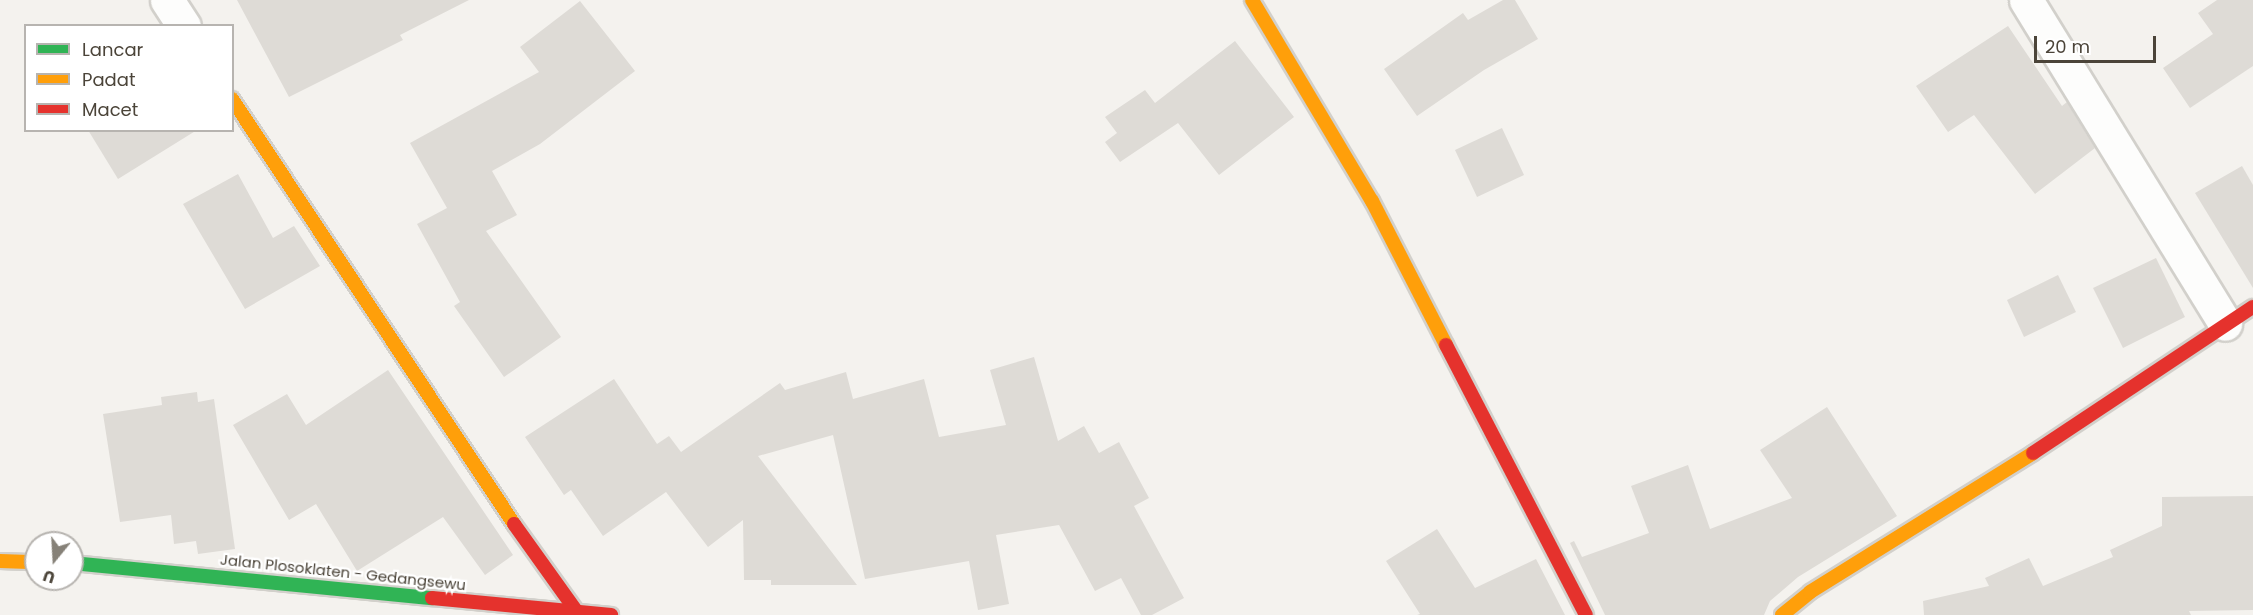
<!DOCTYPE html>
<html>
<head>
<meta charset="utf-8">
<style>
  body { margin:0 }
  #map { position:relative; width:2253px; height:615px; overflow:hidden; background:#f4f2ee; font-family:Poppins,sans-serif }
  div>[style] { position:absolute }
  .building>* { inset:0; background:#dedbd6 }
  .roads { filter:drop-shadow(2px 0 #d2d0cb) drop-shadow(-2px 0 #d2d0cb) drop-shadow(0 2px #d2d0cb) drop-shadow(0 -2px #d2d0cb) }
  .street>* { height:33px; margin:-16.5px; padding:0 16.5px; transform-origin:16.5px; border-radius:16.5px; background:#fdfdfc }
  .fast>* { height:14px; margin:-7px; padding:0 7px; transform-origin:7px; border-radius:7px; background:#30b455 }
  .slow>* { height:14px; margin:-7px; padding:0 7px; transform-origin:7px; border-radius:7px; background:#ff9f0a }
  .jam>* { height:14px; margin:-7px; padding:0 7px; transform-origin:7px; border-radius:7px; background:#e5322d }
  span { translate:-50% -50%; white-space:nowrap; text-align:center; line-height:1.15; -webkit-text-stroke:4.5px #fff; paint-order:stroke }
  .street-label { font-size:15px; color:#4b4439 }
  .legend { position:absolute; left:24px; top:24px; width:210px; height:108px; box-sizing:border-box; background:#fff; border:2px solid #b7b4b0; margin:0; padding:8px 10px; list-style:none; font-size:18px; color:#4b4439 }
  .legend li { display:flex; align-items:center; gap:12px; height:30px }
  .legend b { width:30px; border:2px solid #b7b4b0 }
  .north { position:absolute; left:24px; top:531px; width:60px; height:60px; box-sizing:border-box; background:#fff; border:2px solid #b7b4b0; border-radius:50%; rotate:198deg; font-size:16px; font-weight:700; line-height:24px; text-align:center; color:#4b4439 }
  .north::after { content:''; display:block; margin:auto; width:21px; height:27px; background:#868178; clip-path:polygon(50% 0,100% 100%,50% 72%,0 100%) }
  .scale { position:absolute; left:2034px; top:36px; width:122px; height:27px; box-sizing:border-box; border:3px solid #4b4439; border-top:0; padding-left:8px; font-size:18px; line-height:21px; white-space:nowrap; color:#4b4439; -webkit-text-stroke:4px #fff; paint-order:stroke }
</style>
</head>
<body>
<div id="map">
  <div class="building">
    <i style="clip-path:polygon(237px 0,469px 0,400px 35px,403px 40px,289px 97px)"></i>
    <i style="clip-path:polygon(1503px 0,1515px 0,1538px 39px,1484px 70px,1417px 116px,1384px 69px,1463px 13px,1468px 20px)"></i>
    <i style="clip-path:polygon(2217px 0,2253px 0,2253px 66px,2190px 108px,2163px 68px,2213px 34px,2198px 13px)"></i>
    <i style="clip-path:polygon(580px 1px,635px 71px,540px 144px,492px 171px,517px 215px,486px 231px,561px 337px,504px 377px,454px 306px,460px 302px,417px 224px,447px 208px,410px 143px,539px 72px,520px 47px)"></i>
    <i style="clip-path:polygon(2008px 26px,2062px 106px,2067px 102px,2095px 148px,2035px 194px,1974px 115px,1948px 132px,1916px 86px)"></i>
    <i style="clip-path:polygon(1235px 41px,1294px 117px,1219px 175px,1178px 123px,1120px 162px,1105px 142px,1117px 133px,1105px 117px,1145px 90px,1155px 103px)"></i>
    <i style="clip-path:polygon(1502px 128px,1524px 175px,1477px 197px,1455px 150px)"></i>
    <i style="clip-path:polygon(88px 130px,197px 130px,118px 179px)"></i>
    <i style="clip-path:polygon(2242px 166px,2253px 185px,2253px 288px,2195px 193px)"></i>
    <i style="clip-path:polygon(238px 174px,273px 238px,294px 226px,320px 266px,245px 309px,183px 204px)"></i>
    <i style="clip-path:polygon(2156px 258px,2185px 317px,2123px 348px,2093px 288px)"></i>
    <i style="clip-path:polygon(2058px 275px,2076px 312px,2024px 337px,2007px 300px)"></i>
    <i style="clip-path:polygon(1034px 357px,1058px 441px,1084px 426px,1099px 453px,1119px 442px,1149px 498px,1134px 506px,1184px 598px,1152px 615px,1141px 615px,1121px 578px,1095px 591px,1059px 525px,996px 535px,1009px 604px,978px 610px,969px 561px,865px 579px,833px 435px,758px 456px,857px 585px,771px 585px,771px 580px,744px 580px,743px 520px,708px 547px,666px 492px,603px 536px,571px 490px,564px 495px,525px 437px,614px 379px,657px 444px,669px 436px,681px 452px,780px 383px,785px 390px,846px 372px,853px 399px,924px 379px,939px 437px,1006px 425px,990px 370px)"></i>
    <i style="clip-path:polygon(388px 370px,513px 555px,485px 575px,443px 517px,357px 571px,316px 504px,289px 520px,233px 425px,287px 394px,306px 425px)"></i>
    <i style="clip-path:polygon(197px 392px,198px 402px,214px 399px,235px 549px,198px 554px,196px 541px,174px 544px,171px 515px,120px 522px,103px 414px,162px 405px,161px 397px)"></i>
    <i style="clip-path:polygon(1827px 407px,1897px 516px,1798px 577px,1770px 601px,1764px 615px,1605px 615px,1570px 543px,1574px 541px,1582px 557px,1649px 533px,1631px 486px,1688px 465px,1710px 529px,1792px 498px,1760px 450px)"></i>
    <i style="clip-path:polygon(2253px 496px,2253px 610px,2189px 611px,2191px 615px,1924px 615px,1923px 601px,1989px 586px,1985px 578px,2029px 558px,2043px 586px,2113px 557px,2110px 550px,2162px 526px,2162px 497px)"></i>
    <i style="clip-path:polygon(1437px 529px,1475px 588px,1536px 559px,1565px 615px,1417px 615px,1420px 614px,1386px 561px)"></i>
  </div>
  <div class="roads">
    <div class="street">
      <i style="left:167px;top:0;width:31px;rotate:57deg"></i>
      <i style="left:2026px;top:0;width:380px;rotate:58.4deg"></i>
    </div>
    <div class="fast">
      <i style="left:72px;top:563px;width:362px;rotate:5.6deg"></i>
    </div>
    <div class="slow">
      <i style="left:1252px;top:0;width:234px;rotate:59.2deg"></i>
      <i style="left:1372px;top:201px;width:162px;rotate:62.8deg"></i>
      <i style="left:232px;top:99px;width:510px;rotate:56.43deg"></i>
      <i style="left:0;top:561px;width:36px;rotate:2deg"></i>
      <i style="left:1782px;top:615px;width:36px;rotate:-39deg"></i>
      <i style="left:1810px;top:592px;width:263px;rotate:-31.9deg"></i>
    </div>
    <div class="jam">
      <i style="left:1446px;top:345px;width:304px;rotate:62.6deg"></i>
      <i style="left:2033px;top:453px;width:264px;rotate:-33.6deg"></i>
      <i style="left:514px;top:524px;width:108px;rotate:54.4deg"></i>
      <i style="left:432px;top:598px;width:180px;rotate:5.4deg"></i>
    </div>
  </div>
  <div class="street-label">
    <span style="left:343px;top:572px;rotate:6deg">Jalan Plosoklaten - Gedangsewu</span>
  </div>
  <ul class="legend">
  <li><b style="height:8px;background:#30b455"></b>Lancar</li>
  <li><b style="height:8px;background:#ff9f0a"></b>Padat</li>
  <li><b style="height:8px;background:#e5322d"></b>Macet</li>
  </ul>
  <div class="north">U</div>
  <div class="scale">20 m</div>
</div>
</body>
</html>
